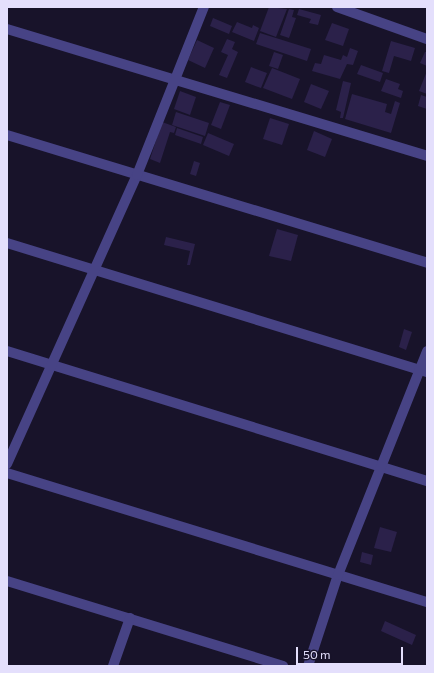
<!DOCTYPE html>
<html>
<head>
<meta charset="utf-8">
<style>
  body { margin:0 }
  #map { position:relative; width:434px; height:673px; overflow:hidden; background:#18132a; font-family:Commissioner,sans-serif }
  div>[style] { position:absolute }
  .building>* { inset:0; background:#2b214a }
  .street>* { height:10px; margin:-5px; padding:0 5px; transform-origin:5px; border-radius:5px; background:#474385 }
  span { translate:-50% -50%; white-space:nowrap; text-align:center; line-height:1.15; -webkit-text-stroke:3px #18132a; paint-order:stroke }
  .frame { position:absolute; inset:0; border:8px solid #e4dffc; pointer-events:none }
  .scale { position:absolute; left:296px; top:647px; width:107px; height:18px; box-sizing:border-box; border:2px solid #e4dffc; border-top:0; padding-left:5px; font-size:12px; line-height:14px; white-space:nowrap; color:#e4dffc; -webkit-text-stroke:3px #18132a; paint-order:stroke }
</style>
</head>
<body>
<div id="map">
  <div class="building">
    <i style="clip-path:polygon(269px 7px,287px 9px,276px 37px,260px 31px)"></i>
    <i style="clip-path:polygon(289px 9px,294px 10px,292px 17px,296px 18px,289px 38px,280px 35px)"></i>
    <i style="clip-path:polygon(299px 9px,321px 15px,318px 25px,309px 23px,311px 19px,297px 15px)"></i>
    <i style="clip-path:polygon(213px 18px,232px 26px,229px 34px,210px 26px)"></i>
    <i style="clip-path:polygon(237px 22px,252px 28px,253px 25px,259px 28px,254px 41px,232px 32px)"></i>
    <i style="clip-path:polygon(332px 23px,349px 29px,343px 46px,325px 40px)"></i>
    <i style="clip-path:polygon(260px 33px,311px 49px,307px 61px,256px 44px)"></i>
    <i style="clip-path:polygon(227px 39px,235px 42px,232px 49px,238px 52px,227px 78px,219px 75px,228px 55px,221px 52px)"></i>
    <i style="clip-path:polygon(197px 40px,214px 48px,205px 68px,188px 60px)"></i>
    <i style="clip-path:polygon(391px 41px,415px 48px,411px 61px,394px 56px,389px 73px,382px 71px)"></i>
    <i style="clip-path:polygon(350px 48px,358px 51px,353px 65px,347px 64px,340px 79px,312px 71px,315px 63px,321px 64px,324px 55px,341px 60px,343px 55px,347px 57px)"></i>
    <i style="clip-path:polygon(274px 52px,283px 55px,278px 69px,269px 66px)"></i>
    <i style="clip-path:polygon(425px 52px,427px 52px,427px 66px,420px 63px)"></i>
    <i style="clip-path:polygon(361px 65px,383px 73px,380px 82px,357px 74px)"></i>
    <i style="clip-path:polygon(251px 67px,267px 73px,261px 88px,245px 82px)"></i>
    <i style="clip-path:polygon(272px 68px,300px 79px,292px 99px,263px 88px)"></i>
    <i style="clip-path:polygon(427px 71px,427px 94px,419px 91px)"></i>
    <i style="clip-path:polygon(386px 79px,400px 84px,398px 89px,403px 91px,401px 98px,381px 91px)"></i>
    <i style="clip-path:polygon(343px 81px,351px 83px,343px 118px,340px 118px,341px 112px,336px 110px)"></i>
    <i style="clip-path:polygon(311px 84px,329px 91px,321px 109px,304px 102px)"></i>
    <i style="clip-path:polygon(180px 91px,196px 97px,190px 115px,174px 109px)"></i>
    <i style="clip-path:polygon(352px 94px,387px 104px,385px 112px,391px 114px,395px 101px,400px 103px,391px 133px,345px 119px)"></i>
    <i style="clip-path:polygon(421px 95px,427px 97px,427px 109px,418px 106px)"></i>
    <i style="clip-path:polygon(220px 102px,230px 105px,221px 129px,211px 125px)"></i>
    <i style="clip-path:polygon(176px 112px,209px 123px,205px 136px,172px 125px)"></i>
    <i style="clip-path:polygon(270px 118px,289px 124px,282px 145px,263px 139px)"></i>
    <i style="clip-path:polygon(162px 122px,176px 127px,174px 133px,170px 132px,160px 163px,150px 159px)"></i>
    <i style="clip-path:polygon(177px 128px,203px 137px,201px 144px,175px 135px)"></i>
    <i style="clip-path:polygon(314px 131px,332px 139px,325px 157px,307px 150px)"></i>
    <i style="clip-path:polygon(208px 133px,234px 144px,229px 156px,203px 145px)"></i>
    <i style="clip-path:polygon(194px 161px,200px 163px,196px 176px,190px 174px)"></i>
    <i style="clip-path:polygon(277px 229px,298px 235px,291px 261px,269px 256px)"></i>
    <i style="clip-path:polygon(166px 237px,195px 244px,190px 265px,187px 265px,190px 251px,164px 245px)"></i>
    <i style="clip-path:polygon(404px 329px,412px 332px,406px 350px,399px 347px)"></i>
    <i style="clip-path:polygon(380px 527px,397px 532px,391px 552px,374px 548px)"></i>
    <i style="clip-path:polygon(362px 552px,373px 555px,371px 565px,360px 562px)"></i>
    <i style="clip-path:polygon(385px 621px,416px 635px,412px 645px,381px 631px)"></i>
  </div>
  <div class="street">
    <i style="left:337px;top:7px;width:96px;rotate:19.6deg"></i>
    <i style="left:7px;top:29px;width:439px;rotate:16.8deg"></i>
    <i style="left:7px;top:135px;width:439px;rotate:16.9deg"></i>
    <i style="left:7px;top:243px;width:439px;rotate:17.1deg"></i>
    <i style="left:7px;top:351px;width:440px;rotate:17.2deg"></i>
    <i style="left:7px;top:464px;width:317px;rotate:-65.8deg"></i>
    <i style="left:137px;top:175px;width:181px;rotate:-68.3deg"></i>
    <i style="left:7px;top:473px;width:439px;rotate:17.1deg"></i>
    <i style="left:7px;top:581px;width:289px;rotate:17.1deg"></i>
    <i style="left:113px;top:666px;width:51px;rotate:-70.5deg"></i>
    <i style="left:308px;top:666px;width:96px;rotate:-71.8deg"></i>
    <i style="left:338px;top:575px;width:241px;rotate:-68.3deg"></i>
  </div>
  <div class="frame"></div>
  <div class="scale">50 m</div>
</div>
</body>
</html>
